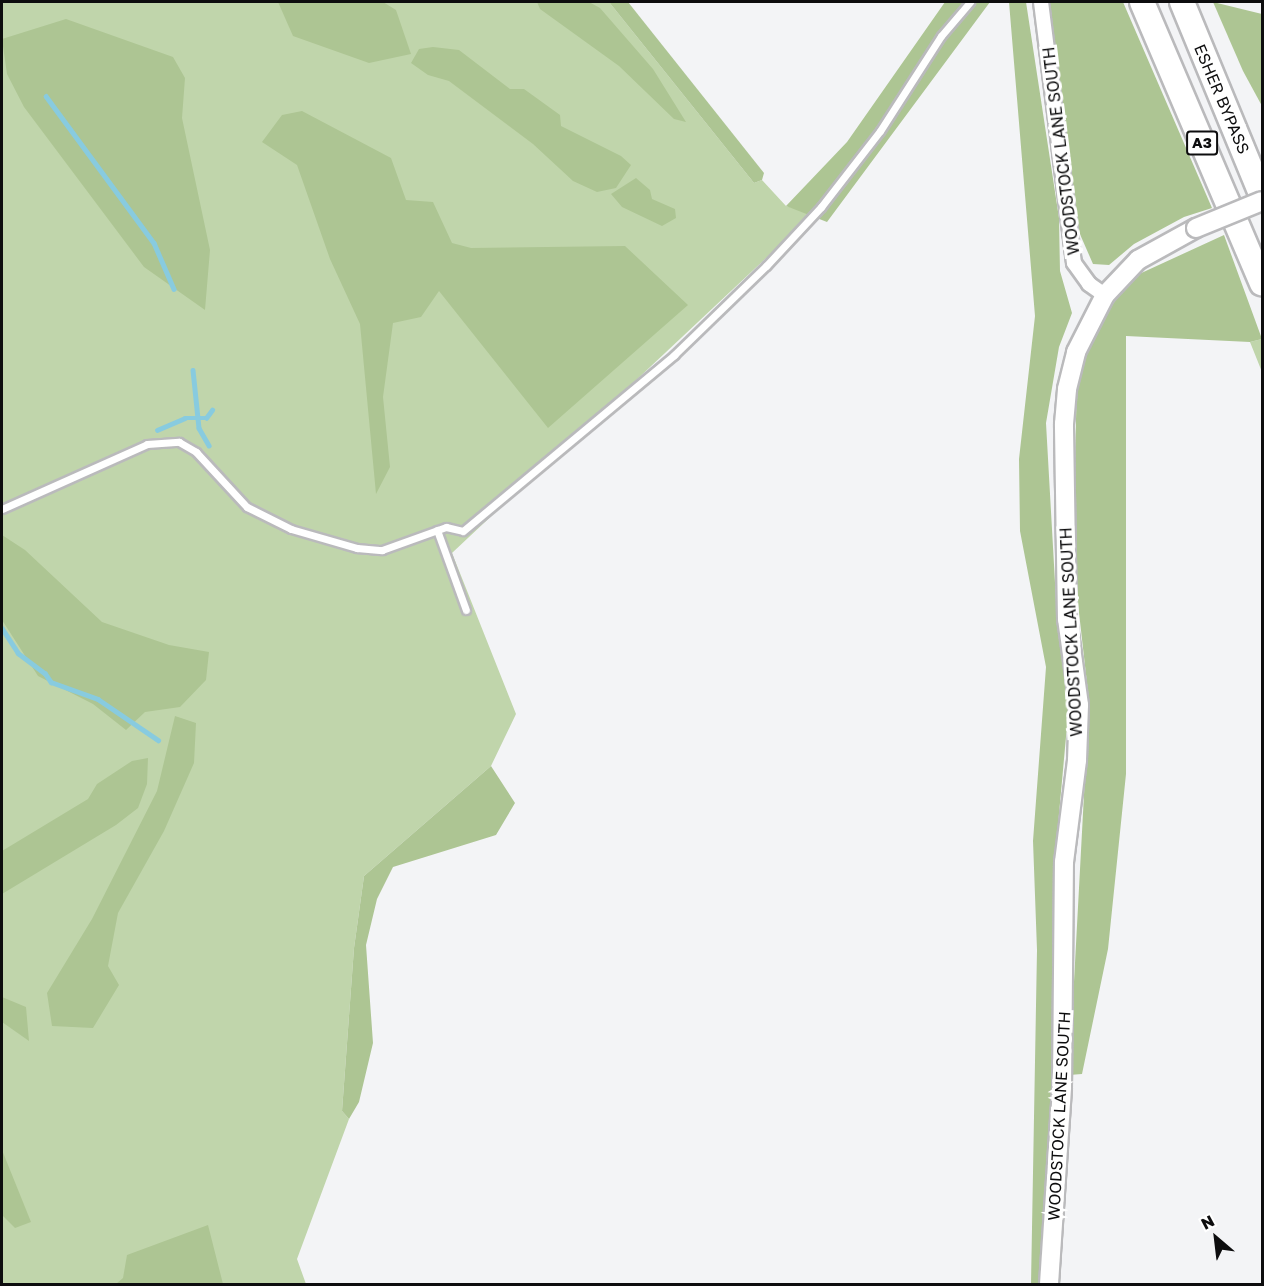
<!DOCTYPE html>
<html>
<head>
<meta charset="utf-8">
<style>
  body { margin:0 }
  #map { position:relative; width:1264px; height:1286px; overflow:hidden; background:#f3f4f6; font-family:"Golos Text",sans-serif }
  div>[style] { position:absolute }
  .green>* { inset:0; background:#c0d5ab }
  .forest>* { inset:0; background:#adc593 }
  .stream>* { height:4.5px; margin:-2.25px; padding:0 2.25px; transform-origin:2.25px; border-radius:2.25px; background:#88cbdf }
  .roads { filter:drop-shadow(2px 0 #bababc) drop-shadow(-2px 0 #bababc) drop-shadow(0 2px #bababc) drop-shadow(0 -2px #bababc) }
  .lane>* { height:7px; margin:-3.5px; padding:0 3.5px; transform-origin:3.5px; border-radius:3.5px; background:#fff }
  .street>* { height:14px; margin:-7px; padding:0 7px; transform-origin:7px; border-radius:7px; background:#fff }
  .secondary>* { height:18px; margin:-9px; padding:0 9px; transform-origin:9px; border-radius:9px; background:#fff }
  .highway>* { height:24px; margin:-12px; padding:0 12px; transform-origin:12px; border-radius:12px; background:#fff }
  .bridges { filter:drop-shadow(2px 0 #bababc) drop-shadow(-2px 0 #bababc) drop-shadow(0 2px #bababc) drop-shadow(0 -2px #bababc) }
  .secondary-bridge>* { height:18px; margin:-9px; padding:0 9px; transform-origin:9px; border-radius:9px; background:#fff }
  span { translate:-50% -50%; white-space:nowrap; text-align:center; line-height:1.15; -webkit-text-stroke:6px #fff; paint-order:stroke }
  .shield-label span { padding:2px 4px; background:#fff; border:2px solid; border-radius:4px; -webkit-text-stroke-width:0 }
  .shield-label { font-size:15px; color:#0d0d0e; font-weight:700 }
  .street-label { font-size:16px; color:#0d0d0e }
  .frame { position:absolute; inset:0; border:3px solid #0d0d0e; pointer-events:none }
  .north { position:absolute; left:1186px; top:1208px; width:60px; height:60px; -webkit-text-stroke:4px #fff; paint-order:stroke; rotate:332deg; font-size:16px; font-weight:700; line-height:24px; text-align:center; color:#0d0d0e }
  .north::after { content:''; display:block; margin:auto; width:21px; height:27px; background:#0d0d0e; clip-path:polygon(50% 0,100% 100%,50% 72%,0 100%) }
</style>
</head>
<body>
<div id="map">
  <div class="green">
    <i style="clip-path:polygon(2px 2px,609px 2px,754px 183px,762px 180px,786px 206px,814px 213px,452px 553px,516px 714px,491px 766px,364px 876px,354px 948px,342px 1111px,349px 1119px,297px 1259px,306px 1284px,2px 1284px)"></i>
    <i style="clip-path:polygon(1262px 339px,1262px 372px,1250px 342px)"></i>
  </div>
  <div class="forest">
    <i style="clip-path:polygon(278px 2px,383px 2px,396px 10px,411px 54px,369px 63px,293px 36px)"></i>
    <i style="clip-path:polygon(537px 2px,589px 2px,600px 8px,653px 69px,686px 122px,674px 119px,619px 66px,540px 9px)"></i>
    <i style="clip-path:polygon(609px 2px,628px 2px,764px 173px,762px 180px,754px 183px)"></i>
    <i style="clip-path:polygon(945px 2px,990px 2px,827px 222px,786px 206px,847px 142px)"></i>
    <i style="clip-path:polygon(1009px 2px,1026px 2px,1059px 218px,1060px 271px,1072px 313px,1059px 347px,1046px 423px,1056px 600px,1069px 704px,1055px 858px,1052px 1079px,1040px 1284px,1031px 1284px,1037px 950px,1033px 841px,1046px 667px,1020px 531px,1019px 459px,1035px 316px)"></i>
    <i style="clip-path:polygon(1048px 2px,1123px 2px,1212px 208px,1184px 217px,1134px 244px,1109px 265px,1093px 264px,1079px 232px)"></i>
    <i style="clip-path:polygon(1213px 2px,1262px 14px,1262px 106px,1243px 71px)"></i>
    <i style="clip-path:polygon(66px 19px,173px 57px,185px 78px,182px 118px,210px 250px,205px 310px,144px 267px,24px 107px,7px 74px,2px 39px)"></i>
    <i style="clip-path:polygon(433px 47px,459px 50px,510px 89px,524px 89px,560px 115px,561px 126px,621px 156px,631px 165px,616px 188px,597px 192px,573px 181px,533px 144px,449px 81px,428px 75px,411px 63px,419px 49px)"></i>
    <i style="clip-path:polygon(302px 111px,391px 158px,406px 200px,433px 202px,452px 243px,471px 248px,625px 246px,688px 305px,548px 428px,439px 291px,421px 317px,393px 323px,383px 397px,390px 467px,376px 494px,360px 324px,330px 259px,297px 165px,262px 142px,282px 115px)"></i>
    <i style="clip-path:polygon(636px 178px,650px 190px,652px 199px,675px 209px,676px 218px,662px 226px,622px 207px,611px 194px)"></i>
    <i style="clip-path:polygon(1224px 235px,1262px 339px,1250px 342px,1126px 336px,1126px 774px,1108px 949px,1082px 1074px,1069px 1075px,1089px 701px,1077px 595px,1074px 505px,1077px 377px,1088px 340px,1123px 289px,1137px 275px)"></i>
    <i style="clip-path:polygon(2px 535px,25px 550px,102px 622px,169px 645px,209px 652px,206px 680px,180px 707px,145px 712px,126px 730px,93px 704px,38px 676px,2px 620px)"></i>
    <i style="clip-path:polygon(175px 716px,196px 723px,194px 763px,164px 831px,118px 913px,108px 966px,119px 985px,93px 1028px,52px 1026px,47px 993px,92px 919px,157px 791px)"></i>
    <i style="clip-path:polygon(148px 758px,147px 784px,138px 808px,116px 825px,2px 894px,2px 851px,88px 799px,97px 784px,132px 761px)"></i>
    <i style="clip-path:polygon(491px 766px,515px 803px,496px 835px,393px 867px,377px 899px,366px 945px,373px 1043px,359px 1102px,349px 1119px,342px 1111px,354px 948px,364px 876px)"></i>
    <i style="clip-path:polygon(2px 997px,26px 1007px,29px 1041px,2px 1022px)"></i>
    <i style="clip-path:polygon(2px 1150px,31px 1222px,15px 1228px,2px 1215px)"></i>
    <i style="clip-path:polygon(208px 1225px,223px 1284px,116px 1284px,123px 1278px,127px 1255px)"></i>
  </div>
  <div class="stream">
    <i style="left:46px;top:96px;width:182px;rotate:53.7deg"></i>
    <i style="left:154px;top:243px;width:50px;rotate:66.5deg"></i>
    <i style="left:193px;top:370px;width:58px;rotate:84.1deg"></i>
    <i style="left:199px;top:428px;width:20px;rotate:60deg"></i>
    <i style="left:157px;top:430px;width:30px;rotate:-23deg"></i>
    <i style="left:185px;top:418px;width:21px"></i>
    <i style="left:206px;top:418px;width:10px;rotate:-53deg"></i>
    <i style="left:2px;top:628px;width:30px;rotate:57deg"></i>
    <i style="left:18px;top:653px;width:34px;rotate:37deg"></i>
    <i style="left:45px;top:673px;width:11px;rotate:56deg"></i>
    <i style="left:51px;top:682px;width:50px;rotate:19.9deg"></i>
    <i style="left:98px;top:699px;width:73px;rotate:34.3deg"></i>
  </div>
  <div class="roads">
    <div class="lane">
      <i style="left:2px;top:509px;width:159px;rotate:-24.1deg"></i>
      <i style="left:147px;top:444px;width:32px;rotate:-4deg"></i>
      <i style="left:179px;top:442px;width:20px;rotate:30deg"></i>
      <i style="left:196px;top:452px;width:75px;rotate:47.2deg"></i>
      <i style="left:247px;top:507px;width:49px;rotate:26.6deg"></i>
      <i style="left:291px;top:529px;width:69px;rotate:16.1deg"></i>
      <i style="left:357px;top:548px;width:25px;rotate:5deg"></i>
      <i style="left:382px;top:550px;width:68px;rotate:-19.8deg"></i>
      <i style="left:446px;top:527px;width:17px;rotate:13deg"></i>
      <i style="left:463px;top:531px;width:275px;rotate:-39.8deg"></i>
      <i style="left:674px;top:355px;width:128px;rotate:-44.1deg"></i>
      <i style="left:766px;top:266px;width:81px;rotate:-47deg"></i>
      <i style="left:821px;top:207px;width:96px;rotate:-52.2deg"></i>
      <i style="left:880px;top:131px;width:113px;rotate:-57.3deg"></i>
      <i style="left:941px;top:36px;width:45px;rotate:-49.5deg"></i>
      <i style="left:437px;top:530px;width:85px;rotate:70.1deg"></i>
    </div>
    <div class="street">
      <i style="left:1041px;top:2px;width:263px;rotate:82.8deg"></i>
      <i style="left:1074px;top:263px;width:26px;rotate:54deg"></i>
      <i style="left:1089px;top:284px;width:19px;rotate:35deg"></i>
    </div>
    <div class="secondary">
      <i style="left:1049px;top:1284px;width:197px;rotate:-86.2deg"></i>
      <i style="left:1062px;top:1087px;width:225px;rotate:-89.5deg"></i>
      <i style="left:1064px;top:862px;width:103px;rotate:-82.7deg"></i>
      <i style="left:1077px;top:760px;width:55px;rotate:-87.9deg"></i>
      <i style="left:1079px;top:705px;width:87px;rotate:-97.9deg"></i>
      <i style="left:1067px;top:619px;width:195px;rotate:-90.9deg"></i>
      <i style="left:1064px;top:424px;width:35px;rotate:-85deg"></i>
      <i style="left:1067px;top:389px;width:38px;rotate:-76deg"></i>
      <i style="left:1076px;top:352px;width:64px;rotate:-63deg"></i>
      <i style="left:1105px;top:295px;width:48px;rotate:-46.7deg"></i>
      <i style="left:1138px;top:260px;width:66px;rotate:-28.9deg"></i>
    </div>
    <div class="highway">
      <i style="left:1142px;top:2px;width:306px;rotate:66.9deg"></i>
      <i style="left:1182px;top:2px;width:210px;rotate:67.6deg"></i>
    </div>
  </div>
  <div class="bridges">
    <div class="secondary-bridge">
      <i style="left:1196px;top:228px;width:71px;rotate:-22.2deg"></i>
    </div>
  </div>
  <div class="shield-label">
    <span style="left:1202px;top:143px">A3</span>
  </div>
  <div class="street-label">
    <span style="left:1222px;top:99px;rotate:67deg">ESHER BYPASS</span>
    <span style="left:1061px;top:151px;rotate:-97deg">WOODSTOCK LANE SOUTH</span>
    <span style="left:1071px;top:632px;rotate:-93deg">WOODSTOCK LANE SOUTH</span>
    <span style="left:1059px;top:1116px;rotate:-87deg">WOODSTOCK LANE SOUTH</span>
  </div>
  <div class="frame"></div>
  <div class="north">N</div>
</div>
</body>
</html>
